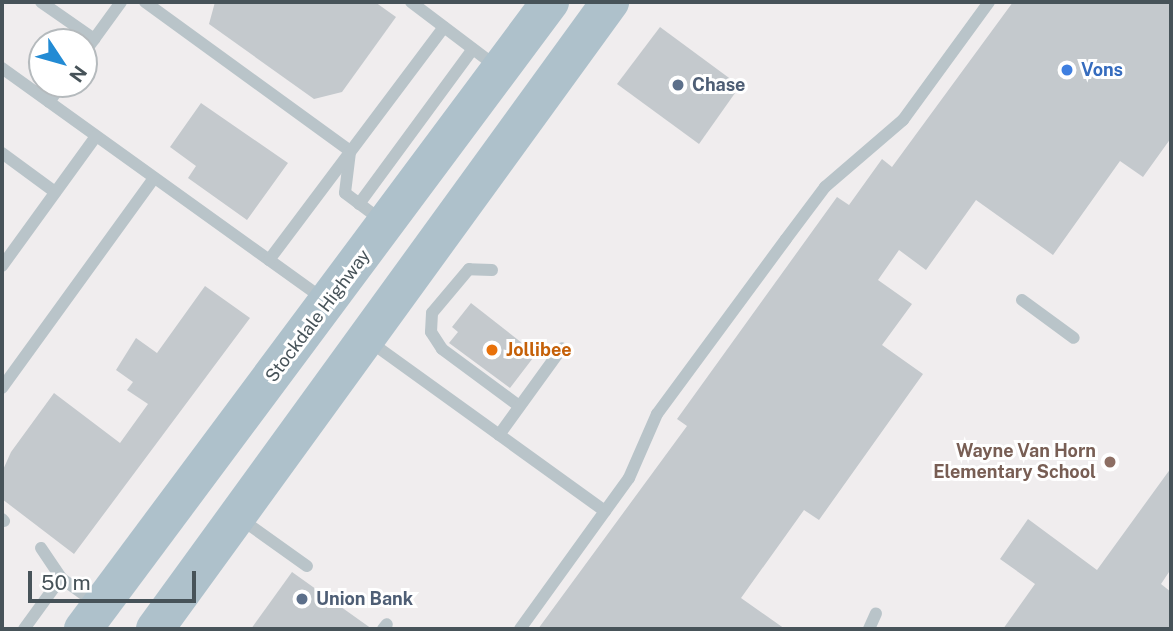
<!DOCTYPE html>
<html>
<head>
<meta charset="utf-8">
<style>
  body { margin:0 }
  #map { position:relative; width:1173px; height:631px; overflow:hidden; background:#f0edee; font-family:"Public Sans",sans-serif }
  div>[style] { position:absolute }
  .building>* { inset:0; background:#c4c9cd }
  .service>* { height:12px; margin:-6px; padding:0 6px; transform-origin:6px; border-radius:6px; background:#b9c4c9 }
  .primary>* { height:38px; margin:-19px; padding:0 19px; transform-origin:19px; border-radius:19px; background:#aec1cb }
  .dots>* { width:19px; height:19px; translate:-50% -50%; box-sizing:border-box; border:4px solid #fff; border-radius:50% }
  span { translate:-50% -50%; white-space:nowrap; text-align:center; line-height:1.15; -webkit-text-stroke:6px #fff; paint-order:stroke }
  .shop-label { font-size:18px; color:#366cbe; font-weight:700 }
  .left { translate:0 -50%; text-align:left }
  .service-label { font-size:18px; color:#4e5e75; font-weight:700 }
  .street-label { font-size:18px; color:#475359 }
  .food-label { font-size:18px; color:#c56008; font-weight:700 }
  .education-label { font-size:18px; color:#785e54; font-weight:700 }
  .right { translate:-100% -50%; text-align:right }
  .frame { position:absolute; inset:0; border:4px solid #475359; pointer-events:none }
  .north { position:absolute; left:28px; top:28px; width:70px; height:70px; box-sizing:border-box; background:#fff; border:2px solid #b5babd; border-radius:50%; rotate:126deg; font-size:19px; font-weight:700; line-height:28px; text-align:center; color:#475359 }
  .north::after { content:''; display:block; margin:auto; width:24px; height:32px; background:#238bd4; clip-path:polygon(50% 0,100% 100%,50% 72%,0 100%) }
  .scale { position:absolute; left:28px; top:571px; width:168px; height:32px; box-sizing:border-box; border:4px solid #475359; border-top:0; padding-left:9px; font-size:21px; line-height:24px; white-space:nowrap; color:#475359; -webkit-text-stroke:5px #fff; paint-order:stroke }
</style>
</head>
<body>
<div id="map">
  <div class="building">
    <i style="clip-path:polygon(215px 2px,375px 2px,396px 17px,342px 92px,314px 99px,209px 24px)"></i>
    <i style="clip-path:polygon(1013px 2px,1171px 2px,1171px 138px,1143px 177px,1120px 161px,1053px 255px,976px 200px,926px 270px,899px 250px,878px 280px,912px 304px,882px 345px,923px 374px,819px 520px,804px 510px,741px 598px,785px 629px,538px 629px,687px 426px,677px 419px,837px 197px,849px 205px,882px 159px,892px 167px)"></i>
    <i style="clip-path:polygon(660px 27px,740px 86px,699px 144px,617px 84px)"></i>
    <i style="clip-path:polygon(201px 103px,288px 163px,247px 220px,188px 178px,196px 166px,170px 147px)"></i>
    <i style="clip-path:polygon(205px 286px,250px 318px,74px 554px,2px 499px,2px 472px,11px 452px,54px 393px,120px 443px,148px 404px,127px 390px,133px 382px,116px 370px,136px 338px,157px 353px)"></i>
    <i style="clip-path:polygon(471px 303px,536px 354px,510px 388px,449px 343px,458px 332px,452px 327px)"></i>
    <i style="clip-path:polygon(1171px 468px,1171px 569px,1161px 584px,1171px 592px,1171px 629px,1003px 629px,1035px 584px,1000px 559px,1028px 519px,1097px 570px)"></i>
    <i style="clip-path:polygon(292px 572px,372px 629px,251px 629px)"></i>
  </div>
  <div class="service">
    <i style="left:41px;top:2px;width:65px;rotate:34.9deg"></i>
    <i style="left:145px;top:2px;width:253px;rotate:36deg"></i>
    <i style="left:411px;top:2px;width:108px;rotate:37.1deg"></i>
    <i style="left:84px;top:53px;width:63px;rotate:-54deg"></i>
    <i style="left:2px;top:68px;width:395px;rotate:35.7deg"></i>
    <i style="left:49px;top:102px;width:22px;rotate:-54deg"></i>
    <i style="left:350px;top:152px;width:41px;rotate:97deg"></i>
    <i style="left:345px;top:193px;width:45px;rotate:36.9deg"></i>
    <i style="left:2px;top:153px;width:66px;rotate:36.3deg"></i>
    <i style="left:359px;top:204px;width:192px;rotate:-53.7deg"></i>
    <i style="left:269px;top:260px;width:291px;rotate:-53.1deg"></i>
    <i style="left:2px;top:266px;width:160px;rotate:-54.1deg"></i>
    <i style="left:492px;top:270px;width:23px;rotate:-178deg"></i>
    <i style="left:469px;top:269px;width:57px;rotate:130.1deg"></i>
    <i style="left:432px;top:313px;width:19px;rotate:93deg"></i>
    <i style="left:431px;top:332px;width:20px;rotate:57deg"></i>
    <i style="left:442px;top:349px;width:96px;rotate:36.5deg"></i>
    <i style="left:1022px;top:300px;width:64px;rotate:36.2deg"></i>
    <i style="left:369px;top:341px;width:291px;rotate:35.8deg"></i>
    <i style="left:2px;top:388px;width:259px;rotate:-54.1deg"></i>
    <i style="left:499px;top:435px;width:107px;rotate:-54.1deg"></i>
    <i style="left:2px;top:519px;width:3px;rotate:45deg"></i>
    <i style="left:241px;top:519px;width:81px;rotate:35.5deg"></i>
    <i style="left:41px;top:548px;width:36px;rotate:56deg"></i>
    <i style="left:24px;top:629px;width:63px;rotate:-54deg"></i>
    <i style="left:61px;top:578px;width:44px;rotate:35.8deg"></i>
    <i style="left:383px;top:629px;width:6px;rotate:-51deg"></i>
    <i style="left:520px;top:629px;width:186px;rotate:-54.2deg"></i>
    <i style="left:629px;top:478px;width:70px;rotate:-66.4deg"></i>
    <i style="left:657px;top:414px;width:217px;rotate:-53.6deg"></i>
    <i style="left:786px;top:239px;width:65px;rotate:-53.1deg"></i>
    <i style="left:825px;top:187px;width:103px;rotate:-40.7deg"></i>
    <i style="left:903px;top:120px;width:146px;rotate:-53.9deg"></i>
    <i style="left:869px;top:629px;width:17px;rotate:-66deg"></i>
  </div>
  <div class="primary">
    <i style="left:83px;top:629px;width:782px;rotate:-53.32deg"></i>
    <i style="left:155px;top:629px;width:775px;rotate:-54.03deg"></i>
  </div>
  <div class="dots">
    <i style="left:1067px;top:70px;background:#3f7fe0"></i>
    <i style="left:678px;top:85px;background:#5c6f8a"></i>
    <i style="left:492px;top:350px;background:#e8710a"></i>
    <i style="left:1110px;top:462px;background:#8d6e63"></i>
    <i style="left:302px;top:599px;background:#5c6f8a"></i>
  </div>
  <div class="shop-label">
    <span class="left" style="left:1081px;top:70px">Vons</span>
  </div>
  <div class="service-label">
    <span class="left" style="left:692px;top:85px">Chase</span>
    <span class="left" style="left:316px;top:599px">Union Bank</span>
  </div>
  <div class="street-label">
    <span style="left:318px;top:316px;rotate:-53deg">Stockdale Highway</span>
  </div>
  <div class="food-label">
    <span class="left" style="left:506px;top:350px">Jollibee</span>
  </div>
  <div class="education-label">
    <span class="right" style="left:1096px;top:462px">Wayne Van Horn<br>Elementary School</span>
  </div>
  <div class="frame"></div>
  <div class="north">N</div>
  <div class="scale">50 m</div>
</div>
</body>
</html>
